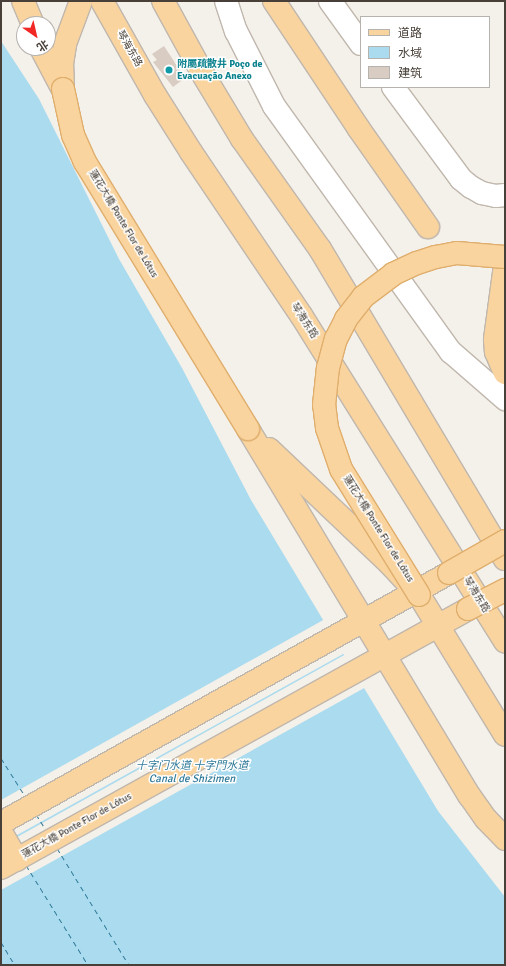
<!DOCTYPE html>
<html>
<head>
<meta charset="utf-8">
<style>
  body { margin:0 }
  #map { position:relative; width:506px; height:966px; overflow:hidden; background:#f4f0ea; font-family:Signika,"Noto Sans SC",sans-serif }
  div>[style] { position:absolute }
  .water>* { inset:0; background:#aadbee }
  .pier>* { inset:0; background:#f4f0ea }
  .ferry>* { height:1px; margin-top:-0.5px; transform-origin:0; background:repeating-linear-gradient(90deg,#307a99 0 5px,transparent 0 9px) }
  .building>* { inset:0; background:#d9cdc3 }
  .roads { filter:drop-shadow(1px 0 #c0b7ad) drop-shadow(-1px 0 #c0b7ad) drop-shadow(0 1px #c0b7ad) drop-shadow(0 -1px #c0b7ad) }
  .minor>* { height:22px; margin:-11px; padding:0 11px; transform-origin:11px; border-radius:11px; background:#fff }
  .major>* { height:22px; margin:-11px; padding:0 11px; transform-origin:11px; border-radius:11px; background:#fad49e }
  .bridges { filter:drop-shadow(1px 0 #dfae6d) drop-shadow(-1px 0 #dfae6d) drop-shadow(0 1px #dfae6d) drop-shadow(0 -1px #dfae6d) }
  .major-bridge>* { height:22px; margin:-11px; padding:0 11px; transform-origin:11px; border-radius:11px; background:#fad49e }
  .dots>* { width:11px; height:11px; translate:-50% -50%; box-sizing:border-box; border:2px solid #fff; border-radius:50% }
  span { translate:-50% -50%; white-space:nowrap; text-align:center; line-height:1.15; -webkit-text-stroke:3px #fff; paint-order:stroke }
  .street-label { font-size:10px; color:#484038 }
  .culture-label { font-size:10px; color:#0d838f; font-weight:700 }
  .left { translate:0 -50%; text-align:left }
  .water-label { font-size:11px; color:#307a99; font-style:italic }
  .frame { position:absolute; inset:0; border:2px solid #484038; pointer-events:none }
  .legend { position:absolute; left:360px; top:16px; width:130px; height:72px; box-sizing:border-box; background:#fff; border:1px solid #b6b3af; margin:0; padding:5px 7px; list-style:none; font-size:12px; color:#484038 }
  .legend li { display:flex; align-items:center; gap:8px; height:20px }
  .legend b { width:20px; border:1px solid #b6b3af }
  .north { position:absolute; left:16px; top:16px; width:40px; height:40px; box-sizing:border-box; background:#fff; border:1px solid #b6b3af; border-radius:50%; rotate:146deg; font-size:11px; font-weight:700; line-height:16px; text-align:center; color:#484038 }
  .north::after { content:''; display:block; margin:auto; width:14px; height:18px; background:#f12925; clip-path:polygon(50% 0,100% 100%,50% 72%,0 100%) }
</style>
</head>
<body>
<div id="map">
  <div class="water">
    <i style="clip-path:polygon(1px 41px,39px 99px,119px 259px,182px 368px,251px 500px,438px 811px,505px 897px,505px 965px,1px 965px)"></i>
  </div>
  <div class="pier">
    <i style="clip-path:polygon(325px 619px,345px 653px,1px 844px,1px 800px)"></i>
    <i style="clip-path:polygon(346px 654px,366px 687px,1px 890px,1px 846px)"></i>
  </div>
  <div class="ferry">
    <i style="left:1px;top:758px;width:45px;rotate:57.7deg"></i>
    <i style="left:36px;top:814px;width:19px;rotate:58deg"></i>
    <i style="left:57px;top:848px;width:137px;rotate:58.4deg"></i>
    <i style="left:26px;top:865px;width:118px;rotate:58.2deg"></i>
    <i style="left:1px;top:942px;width:27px;rotate:59deg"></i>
  </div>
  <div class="building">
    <i style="clip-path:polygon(164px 46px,185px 78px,173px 87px,153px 62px,157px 60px,152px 54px)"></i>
  </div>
  <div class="roads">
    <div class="minor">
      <i style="left:226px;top:1px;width:32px;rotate:72deg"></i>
      <i style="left:236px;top:31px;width:84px;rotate:63.1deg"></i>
      <i style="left:274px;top:106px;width:303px;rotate:54.3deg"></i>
      <i style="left:451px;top:352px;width:72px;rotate:41deg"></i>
      <i style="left:330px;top:1px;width:53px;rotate:54.2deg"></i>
      <i style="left:393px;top:87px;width:114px;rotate:53.5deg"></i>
      <i style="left:461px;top:179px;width:13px;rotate:39deg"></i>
      <i style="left:471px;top:187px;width:13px;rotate:29deg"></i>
      <i style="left:482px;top:193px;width:14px;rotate:12deg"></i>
      <i style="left:496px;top:196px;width:9px;rotate:-6deg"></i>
    </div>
    <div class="major">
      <i style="left:23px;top:1px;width:25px;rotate:67deg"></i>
      <i style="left:102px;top:1px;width:108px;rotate:60.6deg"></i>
      <i style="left:155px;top:95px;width:67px;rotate:57.7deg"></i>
      <i style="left:191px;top:152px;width:197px;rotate:56deg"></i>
      <i style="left:301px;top:315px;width:385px;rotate:58deg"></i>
      <i style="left:163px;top:1px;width:85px;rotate:61.3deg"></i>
      <i style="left:204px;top:76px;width:74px;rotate:58.9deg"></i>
      <i style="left:242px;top:139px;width:135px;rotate:54.7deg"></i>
      <i style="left:320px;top:249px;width:361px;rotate:59.2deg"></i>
      <i style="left:274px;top:1px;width:154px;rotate:56.4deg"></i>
      <i style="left:359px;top:129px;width:120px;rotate:54.9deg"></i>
      <i style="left:41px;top:48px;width:43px;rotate:62.2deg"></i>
      <i style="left:63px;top:89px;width:25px;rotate:-92deg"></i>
      <i style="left:62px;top:64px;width:20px;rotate:-81deg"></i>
      <i style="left:65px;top:44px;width:46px;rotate:-69.6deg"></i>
      <i style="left:505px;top:265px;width:75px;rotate:97.7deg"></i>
      <i style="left:495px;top:339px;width:13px;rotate:86deg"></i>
      <i style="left:496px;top:352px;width:23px;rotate:67deg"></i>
      <i style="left:248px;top:429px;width:428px;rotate:58.9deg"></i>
      <i style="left:469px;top:795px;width:29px;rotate:55deg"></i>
      <i style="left:486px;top:819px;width:28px;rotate:46deg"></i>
      <i style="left:269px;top:449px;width:167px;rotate:43.5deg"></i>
      <i style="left:390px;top:564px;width:42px;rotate:46.9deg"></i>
      <i style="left:419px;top:595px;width:164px;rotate:58.4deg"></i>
      <i style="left:1px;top:823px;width:513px;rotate:-29.16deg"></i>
      <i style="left:1px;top:832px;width:32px;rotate:60deg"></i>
      <i style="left:1px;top:868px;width:534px;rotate:-29.01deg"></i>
    </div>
  </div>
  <div class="bridges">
    <div class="major-bridge">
      <i style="left:63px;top:89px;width:47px;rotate:77.7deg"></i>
      <i style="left:73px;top:135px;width:30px;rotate:66deg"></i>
      <i style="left:85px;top:162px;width:313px;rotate:58.6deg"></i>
      <i style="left:449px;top:573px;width:64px;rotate:-29.7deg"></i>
      <i style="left:419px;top:595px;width:148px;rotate:-121.8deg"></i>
      <i style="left:341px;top:469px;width:43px;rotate:-108.9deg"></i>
      <i style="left:327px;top:428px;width:23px;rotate:-97deg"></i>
      <i style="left:324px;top:405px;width:37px;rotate:-84deg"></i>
      <i style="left:328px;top:368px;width:30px;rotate:-75deg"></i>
      <i style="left:336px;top:339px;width:22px;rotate:-63deg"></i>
      <i style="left:346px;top:319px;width:28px;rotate:-52deg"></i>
      <i style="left:363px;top:297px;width:38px;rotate:-37deg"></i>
      <i style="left:393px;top:274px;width:26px;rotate:-25deg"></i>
      <i style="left:417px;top:263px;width:20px;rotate:-18deg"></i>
      <i style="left:436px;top:257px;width:21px;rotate:-11deg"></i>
      <i style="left:457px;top:253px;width:48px;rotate:4.8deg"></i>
      <i style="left:468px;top:609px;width:42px;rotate:-27.2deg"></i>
    </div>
  </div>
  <div class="dots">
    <i style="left:169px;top:70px;background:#0f9aa8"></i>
  </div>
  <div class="street-label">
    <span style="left:129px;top:49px;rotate:60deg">琴海东路</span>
    <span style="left:123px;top:224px;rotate:59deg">蓮花大橋 Ponte Flor de Lótus</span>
    <span style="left:304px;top:321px;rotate:57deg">琴海东路</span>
    <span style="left:378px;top:529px;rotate:58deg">蓮花大橋 Ponte Flor de Lótus</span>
    <span style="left:476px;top:595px;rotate:58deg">琴海东路</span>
    <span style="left:77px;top:826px;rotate:-29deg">蓮花大橋 Ponte Flor de Lótus</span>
  </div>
  <div class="culture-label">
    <span class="left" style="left:177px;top:70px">附屬疏散井 Poço de<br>Evacuação Anexo</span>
  </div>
  <div class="water-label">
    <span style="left:192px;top:773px">十字门水道 十字門水道<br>Canal de Shizimen</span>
  </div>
  <div class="frame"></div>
  <ul class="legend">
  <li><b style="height:5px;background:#fad49e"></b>道路</li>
  <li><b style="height:11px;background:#aadbee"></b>水域</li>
  <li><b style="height:11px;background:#d9cdc3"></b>建筑</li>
  </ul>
  <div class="north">北</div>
</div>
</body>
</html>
